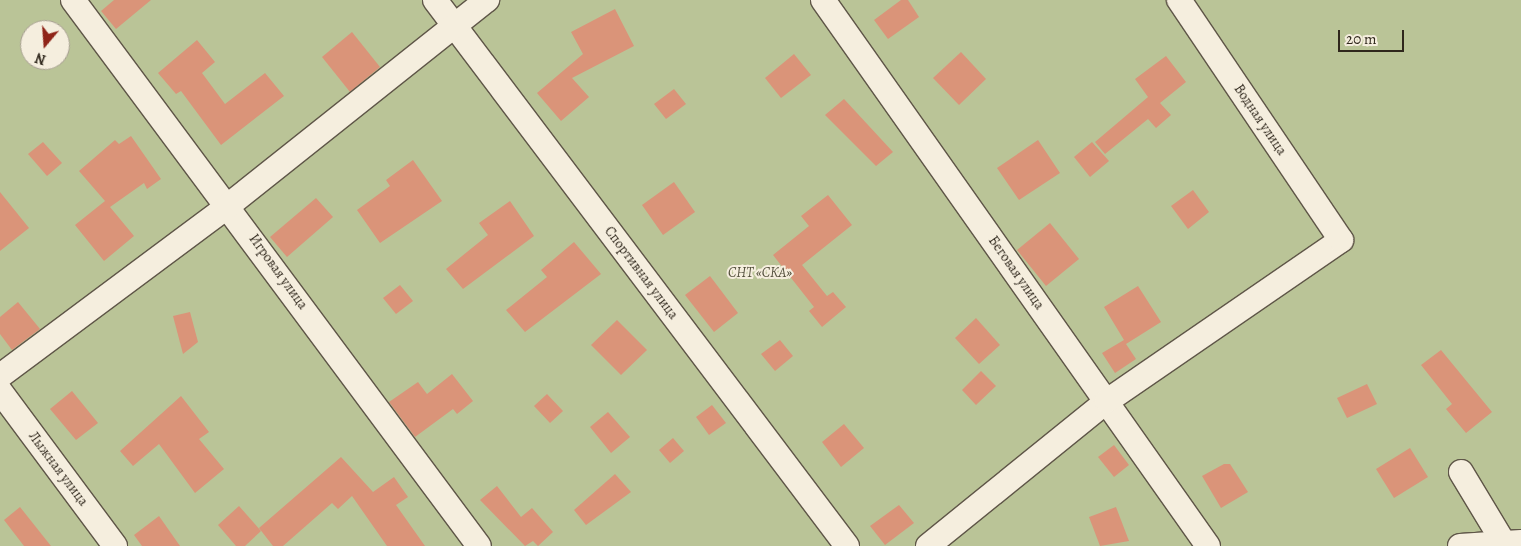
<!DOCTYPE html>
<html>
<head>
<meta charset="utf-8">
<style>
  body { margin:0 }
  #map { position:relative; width:1521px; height:546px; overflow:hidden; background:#f0e5cc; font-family:Alegreya,serif }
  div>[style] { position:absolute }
  .green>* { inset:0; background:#bac497 }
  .building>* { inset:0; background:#da9479 }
  .roads { filter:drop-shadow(1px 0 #5f5648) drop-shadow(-1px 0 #5f5648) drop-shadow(0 1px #5f5648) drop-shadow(0 -1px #5f5648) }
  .minor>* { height:24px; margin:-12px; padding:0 12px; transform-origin:12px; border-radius:12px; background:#f5eede }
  span { translate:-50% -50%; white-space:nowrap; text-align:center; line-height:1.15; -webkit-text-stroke:4px #f5eede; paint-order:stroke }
  .street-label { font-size:14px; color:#2f271c }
  .park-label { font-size:14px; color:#524e3b; font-style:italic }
  .north { position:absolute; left:20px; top:20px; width:50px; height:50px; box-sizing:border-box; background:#f5eede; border:1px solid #a69e90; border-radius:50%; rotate:198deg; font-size:14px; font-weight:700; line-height:20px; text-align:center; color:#2f271c }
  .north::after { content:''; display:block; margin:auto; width:18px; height:22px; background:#8f2418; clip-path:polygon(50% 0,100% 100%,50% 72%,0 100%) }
  .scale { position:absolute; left:1338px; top:30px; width:66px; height:22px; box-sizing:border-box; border:2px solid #2f271c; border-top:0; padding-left:6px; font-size:15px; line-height:18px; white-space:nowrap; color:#2f271c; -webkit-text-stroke:4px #f5eede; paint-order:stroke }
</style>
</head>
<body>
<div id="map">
  <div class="green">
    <i style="clip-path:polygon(evenodd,0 0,1521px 0,1521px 546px,0 546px,0 0,30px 30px,60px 30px,60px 60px,30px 60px,30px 30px)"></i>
  </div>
  <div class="building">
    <i style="clip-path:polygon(114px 0,151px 0,116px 29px,101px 11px)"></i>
    <i style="clip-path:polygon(901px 0,908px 0,919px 17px,888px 39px,874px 20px)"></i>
    <i style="clip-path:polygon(615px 9px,634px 46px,572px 78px,589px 97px,561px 121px,537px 93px,583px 54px,571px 32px)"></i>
    <i style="clip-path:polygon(352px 32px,380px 67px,350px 92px,322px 57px)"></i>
    <i style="clip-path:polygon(197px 40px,215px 62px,202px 73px,225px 104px,265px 73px,284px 96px,221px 145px,181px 91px,176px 94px,158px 73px)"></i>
    <i style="clip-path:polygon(961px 52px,986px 79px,959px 105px,933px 78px)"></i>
    <i style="clip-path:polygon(794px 54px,811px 75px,781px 98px,765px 78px)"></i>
    <i style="clip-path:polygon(1166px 56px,1186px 82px,1160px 103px,1171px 115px,1156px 128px,1148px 119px,1105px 154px,1095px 142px,1148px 97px,1135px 79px)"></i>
    <i style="clip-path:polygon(674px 89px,686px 104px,666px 119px,654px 104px)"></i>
    <i style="clip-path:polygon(844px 99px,893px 152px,876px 166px,825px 115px)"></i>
    <i style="clip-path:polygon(131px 136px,161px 179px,147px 189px,144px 183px,110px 207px,134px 236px,104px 261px,75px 225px,105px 201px,79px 171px,115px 140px,119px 144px)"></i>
    <i style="clip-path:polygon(1038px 140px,1060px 173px,1019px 200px,997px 168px)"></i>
    <i style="clip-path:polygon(43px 142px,62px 163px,47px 176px,28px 154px)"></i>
    <i style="clip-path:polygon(1092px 142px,1109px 161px,1090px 177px,1074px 157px)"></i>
    <i style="clip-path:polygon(413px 160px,442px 201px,380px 243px,357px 210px,390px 186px,386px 180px)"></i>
    <i style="clip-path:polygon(674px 182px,695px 212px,663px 235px,642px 205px)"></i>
    <i style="clip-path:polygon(1193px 190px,1209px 212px,1188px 229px,1171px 206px)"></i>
    <i style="clip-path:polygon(0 192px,29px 228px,0 251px)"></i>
    <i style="clip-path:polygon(828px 195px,852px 225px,802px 265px,827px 296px,833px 292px,846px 307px,822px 327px,809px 311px,814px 307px,773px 255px,809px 226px,801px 216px)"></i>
    <i style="clip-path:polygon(316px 198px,333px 217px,287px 257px,270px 237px)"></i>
    <i style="clip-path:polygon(510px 201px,534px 236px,463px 289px,446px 269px,488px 235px,479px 223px)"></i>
    <i style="clip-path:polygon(1050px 223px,1079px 259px,1046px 286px,1017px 250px)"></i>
    <i style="clip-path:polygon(574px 242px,601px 274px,525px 332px,506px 310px,547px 277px,541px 270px)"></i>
    <i style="clip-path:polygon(710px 276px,738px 313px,714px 332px,685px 295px)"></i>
    <i style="clip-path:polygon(400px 285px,413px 301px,396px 314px,383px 298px)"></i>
    <i style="clip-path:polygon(1138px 286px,1161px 322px,1126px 344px,1136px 359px,1115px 373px,1102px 353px,1124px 340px,1104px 307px)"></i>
    <i style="clip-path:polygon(18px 302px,40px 329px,12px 350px,0 334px,0 317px)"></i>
    <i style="clip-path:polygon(190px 312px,198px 342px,183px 354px,173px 316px)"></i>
    <i style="clip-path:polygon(976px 318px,1000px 345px,979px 364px,955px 338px)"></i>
    <i style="clip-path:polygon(617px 320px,647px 350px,621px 375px,591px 345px)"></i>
    <i style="clip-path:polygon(780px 340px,793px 356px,775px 371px,761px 354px)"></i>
    <i style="clip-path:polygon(1441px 350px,1492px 412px,1466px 433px,1446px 409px,1452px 404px,1421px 365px)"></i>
    <i style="clip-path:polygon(981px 371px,996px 386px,976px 405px,962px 390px)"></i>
    <i style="clip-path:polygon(452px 374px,473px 401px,457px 414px,453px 409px,415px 437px,389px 402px,418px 382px,427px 394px)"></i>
    <i style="clip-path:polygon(1367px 384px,1377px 404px,1347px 418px,1337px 398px)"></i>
    <i style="clip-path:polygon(72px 391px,98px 423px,76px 440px,50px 409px)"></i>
    <i style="clip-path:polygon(547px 394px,563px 411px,550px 423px,534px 406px)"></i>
    <i style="clip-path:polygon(181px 396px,209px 432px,199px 439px,224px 469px,195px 493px,159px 444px,133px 466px,120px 451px)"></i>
    <i style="clip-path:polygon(712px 405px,726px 423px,709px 435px,696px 417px)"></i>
    <i style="clip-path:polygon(608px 412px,630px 437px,611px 453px,590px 427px)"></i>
    <i style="clip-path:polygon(844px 424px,864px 448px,841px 467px,822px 442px)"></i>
    <i style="clip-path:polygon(673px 438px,684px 451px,670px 463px,659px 450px)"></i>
    <i style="clip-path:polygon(1114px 445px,1129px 465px,1114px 477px,1098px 457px)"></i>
    <i style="clip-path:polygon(1410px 448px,1428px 477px,1394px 498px,1376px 469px)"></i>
    <i style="clip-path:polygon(341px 457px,373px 492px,394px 477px,408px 497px,396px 505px,425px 546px,387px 546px,352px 496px,338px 509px,332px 503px,283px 546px,273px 546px,259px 528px)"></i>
    <i style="clip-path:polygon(1224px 464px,1230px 464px,1248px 492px,1221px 508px,1202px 476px)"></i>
    <i style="clip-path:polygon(615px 474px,631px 492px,586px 525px,574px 510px)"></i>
    <i style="clip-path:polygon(497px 486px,521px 517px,532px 508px,553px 532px,538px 546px,533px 541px,525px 546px,480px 500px)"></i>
    <i style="clip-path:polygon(899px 505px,914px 523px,885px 545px,870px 526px)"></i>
    <i style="clip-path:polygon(239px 506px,261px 531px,245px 546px,236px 546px,218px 525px)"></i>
    <i style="clip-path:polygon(20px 507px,51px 546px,24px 546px,4px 520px)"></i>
    <i style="clip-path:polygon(1116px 507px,1129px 541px,1100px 546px,1089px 517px)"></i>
    <i style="clip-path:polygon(159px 516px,180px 546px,142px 546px,134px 535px)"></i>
  </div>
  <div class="roads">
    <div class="minor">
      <i style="left:73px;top:0;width:680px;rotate:53.37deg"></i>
      <i style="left:435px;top:0;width:684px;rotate:52.96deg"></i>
      <i style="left:823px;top:0;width:668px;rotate:54.81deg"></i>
      <i style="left:0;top:376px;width:286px;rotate:-36.7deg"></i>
      <i style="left:229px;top:205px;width:330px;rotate:-38.5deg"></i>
      <i style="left:0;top:391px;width:193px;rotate:53.4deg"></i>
      <i style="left:1461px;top:472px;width:79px;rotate:58.9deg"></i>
      <i style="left:928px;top:546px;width:230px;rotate:-39deg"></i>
      <i style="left:1107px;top:401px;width:284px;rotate:-34.5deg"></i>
      <i style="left:1341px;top:240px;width:290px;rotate:-124deg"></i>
      <i style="left:1460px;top:546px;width:61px;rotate:-3.8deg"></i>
    </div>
  </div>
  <div class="street-label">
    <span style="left:1260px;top:120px;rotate:56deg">Водная улица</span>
    <span style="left:278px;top:272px;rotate:54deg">Игровая улица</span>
    <span style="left:641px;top:273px;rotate:53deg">Спортивная улица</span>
    <span style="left:1016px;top:273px;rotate:55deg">Беговая улица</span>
    <span style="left:58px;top:469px;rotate:53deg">Лыжная улица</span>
  </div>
  <div class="park-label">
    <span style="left:760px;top:273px">СНТ «СКА»</span>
  </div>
  <div class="north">N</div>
  <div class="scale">20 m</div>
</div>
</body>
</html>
